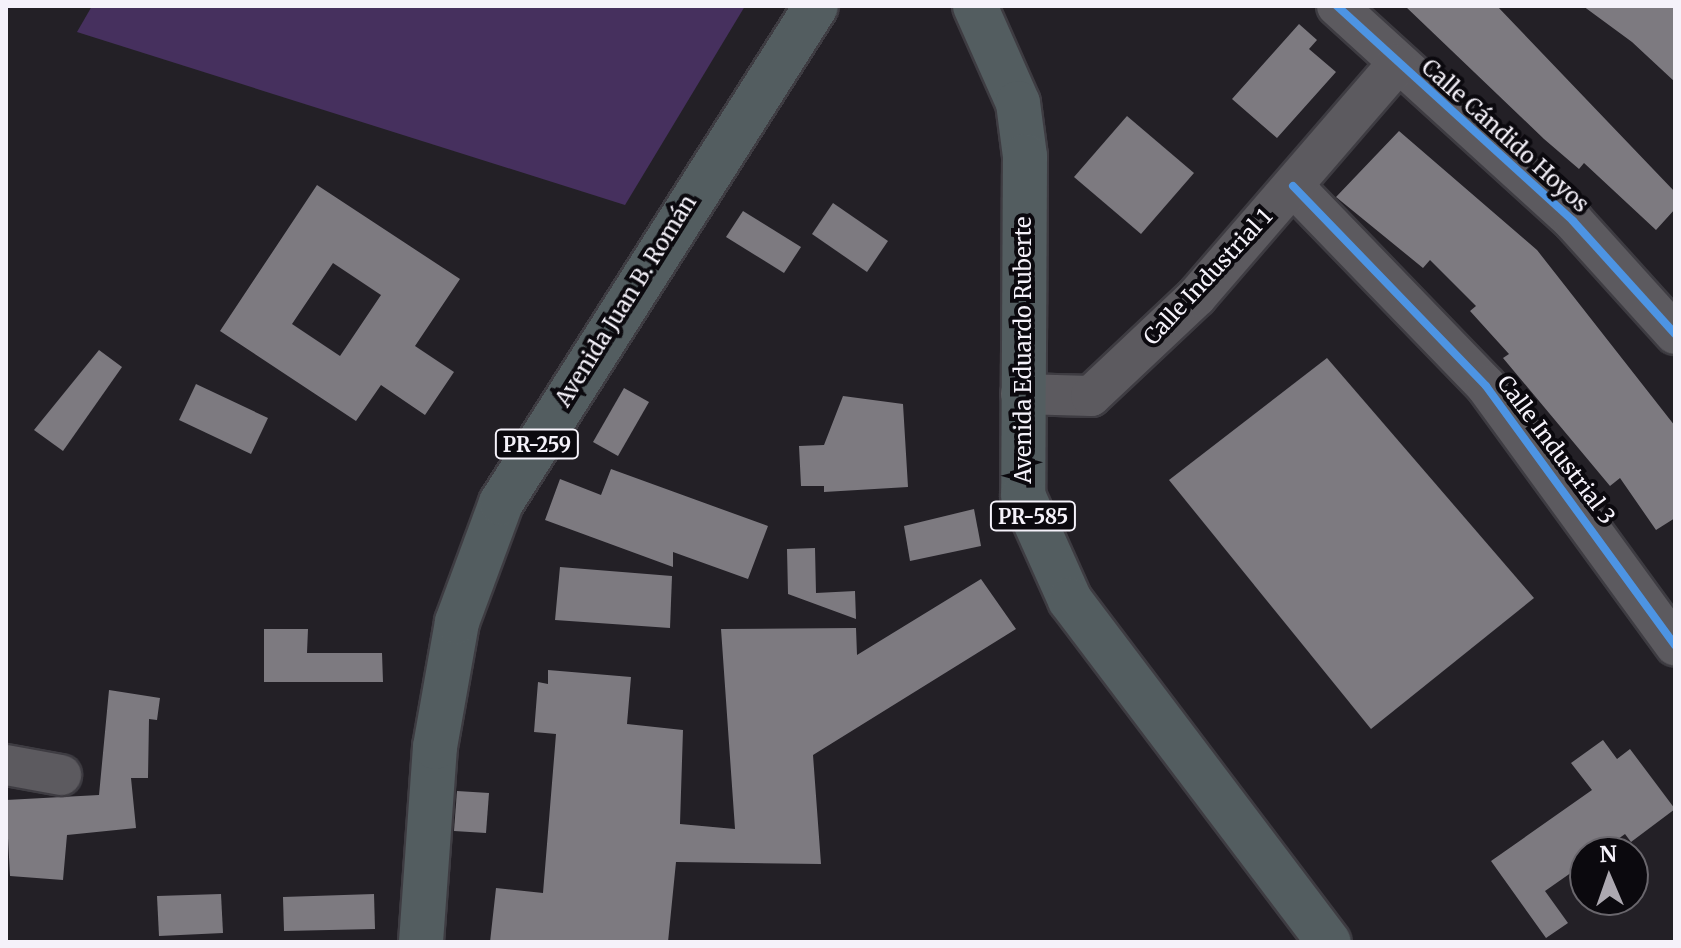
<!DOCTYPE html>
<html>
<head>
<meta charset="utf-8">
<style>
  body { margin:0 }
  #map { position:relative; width:1681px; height:948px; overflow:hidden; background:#232026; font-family:Merriweather,serif }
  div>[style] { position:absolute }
  .green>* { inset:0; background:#46305e }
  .building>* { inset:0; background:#7d7a80 }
  .roads { filter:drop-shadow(2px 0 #3e3c42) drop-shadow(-2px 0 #3e3c42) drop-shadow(0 2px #3e3c42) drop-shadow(0 -2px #3e3c42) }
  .minor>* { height:40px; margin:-20px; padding:0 20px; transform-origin:20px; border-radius:20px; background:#5c5a5f }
  .major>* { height:44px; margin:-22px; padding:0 22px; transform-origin:22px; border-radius:22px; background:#535d60 }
  .cycleway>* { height:8px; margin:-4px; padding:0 4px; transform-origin:4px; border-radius:4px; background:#4d94e3 }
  span { translate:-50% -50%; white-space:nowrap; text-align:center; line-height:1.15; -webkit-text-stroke:8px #0b090e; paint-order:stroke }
  .shield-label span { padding:2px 6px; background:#0b090e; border:2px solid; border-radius:6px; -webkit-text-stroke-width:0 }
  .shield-label { font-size:20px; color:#f5f2fa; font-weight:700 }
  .street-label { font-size:22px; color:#f5f2fa }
  .frame { position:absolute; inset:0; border:8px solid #f5f2fa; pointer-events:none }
  .north { position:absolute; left:1569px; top:836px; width:80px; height:80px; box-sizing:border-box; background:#0b090e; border:2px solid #69666c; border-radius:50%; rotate:358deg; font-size:22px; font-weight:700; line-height:32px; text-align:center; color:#f5f2fa }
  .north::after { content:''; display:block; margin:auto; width:28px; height:36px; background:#aca8b0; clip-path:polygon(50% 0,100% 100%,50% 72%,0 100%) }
</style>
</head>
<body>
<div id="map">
  <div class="green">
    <i style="clip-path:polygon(92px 6px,745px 6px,625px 205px,77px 32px)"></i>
  </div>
  <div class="building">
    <i style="clip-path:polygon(1405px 6px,1497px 6px,1675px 192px,1675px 209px,1656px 230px,1584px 163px,1579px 169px,1544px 139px)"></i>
    <i style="clip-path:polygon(1583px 6px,1675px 6px,1675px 82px,1632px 42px)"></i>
    <i style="clip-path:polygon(1299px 24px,1317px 40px,1309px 49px,1336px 72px,1277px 138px,1232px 99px)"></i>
    <i style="clip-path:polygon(1127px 116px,1194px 173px,1141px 234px,1074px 177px)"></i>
    <i style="clip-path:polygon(1399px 131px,1537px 250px,1675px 426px,1675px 518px,1656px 530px,1620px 478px,1610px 486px,1503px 358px,1509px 354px,1470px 311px,1476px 306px,1430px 260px,1423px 268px,1336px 197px)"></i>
    <i style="clip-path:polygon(evenodd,317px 185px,460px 279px,415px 346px,454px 372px,425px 415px,381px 385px,356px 421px,220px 331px,317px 185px,333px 263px,381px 295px,340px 356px,292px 324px,333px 263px)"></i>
    <i style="clip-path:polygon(833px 203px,888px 241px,867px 272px,812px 234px)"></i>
    <i style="clip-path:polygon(743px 211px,801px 247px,784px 273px,726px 237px)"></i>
    <i style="clip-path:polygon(99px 350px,122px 367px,63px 451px,34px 430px)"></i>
    <i style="clip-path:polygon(1327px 358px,1534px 598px,1371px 729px,1169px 480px)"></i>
    <i style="clip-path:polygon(196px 384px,268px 418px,251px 454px,179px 420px)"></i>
    <i style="clip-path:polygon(624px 388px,649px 402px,618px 456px,593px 442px)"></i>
    <i style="clip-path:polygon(843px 396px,903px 404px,908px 487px,824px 492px,824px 486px,801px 486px,799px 446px,824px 445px)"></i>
    <i style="clip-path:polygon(611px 469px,768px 526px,748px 579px,673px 552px,673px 567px,545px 520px,560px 479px,601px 495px)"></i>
    <i style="clip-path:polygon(974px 509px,981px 546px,910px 561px,904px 526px)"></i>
    <i style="clip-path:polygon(815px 548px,816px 593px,855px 591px,856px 619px,788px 594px,787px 549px)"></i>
    <i style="clip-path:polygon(560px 567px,672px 576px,670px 628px,555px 620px)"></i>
    <i style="clip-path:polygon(981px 579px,1016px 629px,813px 755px,821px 864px,676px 862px,668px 942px,490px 942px,496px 888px,543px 893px,556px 734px,534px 732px,538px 682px,548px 684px,548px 670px,631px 677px,627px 724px,683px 730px,680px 824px,735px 829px,721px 629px,856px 628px,857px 655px)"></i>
    <i style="clip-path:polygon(264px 629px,308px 629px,307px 653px,382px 653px,383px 682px,264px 682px)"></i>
    <i style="clip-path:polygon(109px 690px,160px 698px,157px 720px,149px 719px,148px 778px,131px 778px,136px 828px,67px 835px,63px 880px,10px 876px,6px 800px,99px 795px)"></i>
    <i style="clip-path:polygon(1603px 740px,1617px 759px,1630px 749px,1675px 809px,1631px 842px,1625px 834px,1600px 852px,1585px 852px,1585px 863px,1545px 891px,1568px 923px,1546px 938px,1491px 861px,1592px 790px,1571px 763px)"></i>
    <i style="clip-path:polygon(457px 791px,489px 793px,486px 833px,454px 831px)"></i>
    <i style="clip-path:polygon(221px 894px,223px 933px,159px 936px,157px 896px)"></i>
    <i style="clip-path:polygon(374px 894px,375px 929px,284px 931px,283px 897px)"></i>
  </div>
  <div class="roads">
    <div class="minor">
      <i style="left:1337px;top:6px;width:319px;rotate:42.3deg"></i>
      <i style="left:1573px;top:221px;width:152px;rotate:47.9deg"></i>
      <i style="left:1293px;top:186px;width:278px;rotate:46deg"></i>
      <i style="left:1486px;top:386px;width:321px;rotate:53.9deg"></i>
      <i style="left:1021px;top:394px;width:70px;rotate:1.6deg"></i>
      <i style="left:1091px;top:396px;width:146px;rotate:-43.3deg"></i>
      <i style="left:1197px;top:296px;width:306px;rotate:-49.2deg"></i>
      <i style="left:6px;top:765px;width:56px;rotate:10.3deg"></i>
    </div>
    <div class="major">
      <i style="left:975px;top:6px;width:106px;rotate:66.1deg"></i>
      <i style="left:1018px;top:103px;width:53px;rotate:82.5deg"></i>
      <i style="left:1025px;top:156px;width:339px;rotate:90.3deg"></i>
      <i style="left:1023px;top:495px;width:115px;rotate:65.9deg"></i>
      <i style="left:1070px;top:600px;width:429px;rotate:52.9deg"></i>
      <i style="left:421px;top:942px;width:196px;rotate:-85.9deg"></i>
      <i style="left:435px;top:747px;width:127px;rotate:-80deg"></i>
      <i style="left:457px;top:622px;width:127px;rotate:-69.7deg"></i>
      <i style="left:501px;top:503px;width:588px;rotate:-57.63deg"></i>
    </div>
  </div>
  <div class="cycleway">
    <i style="left:1337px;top:6px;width:319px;rotate:42.3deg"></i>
    <i style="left:1573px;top:221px;width:152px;rotate:47.9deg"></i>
    <i style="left:1293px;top:186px;width:278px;rotate:46deg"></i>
    <i style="left:1486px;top:386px;width:321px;rotate:53.9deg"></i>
  </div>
  <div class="shield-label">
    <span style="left:537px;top:444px">PR-259</span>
    <span style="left:1033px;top:516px">PR-585</span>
  </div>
  <div class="street-label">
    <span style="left:1505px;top:136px;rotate:42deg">Calle Cándido Hoyos</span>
    <span style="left:1208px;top:277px;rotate:-47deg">Calle Industrial 1</span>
    <span style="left:626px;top:301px;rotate:-58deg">Avenida Juan B. Román</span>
    <span style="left:1024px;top:350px;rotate:-90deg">Avenida Eduardo Ruberte</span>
    <span style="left:1556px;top:450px;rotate:53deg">Calle Industrial 3</span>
  </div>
  <div class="frame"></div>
  <div class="north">N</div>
</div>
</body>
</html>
